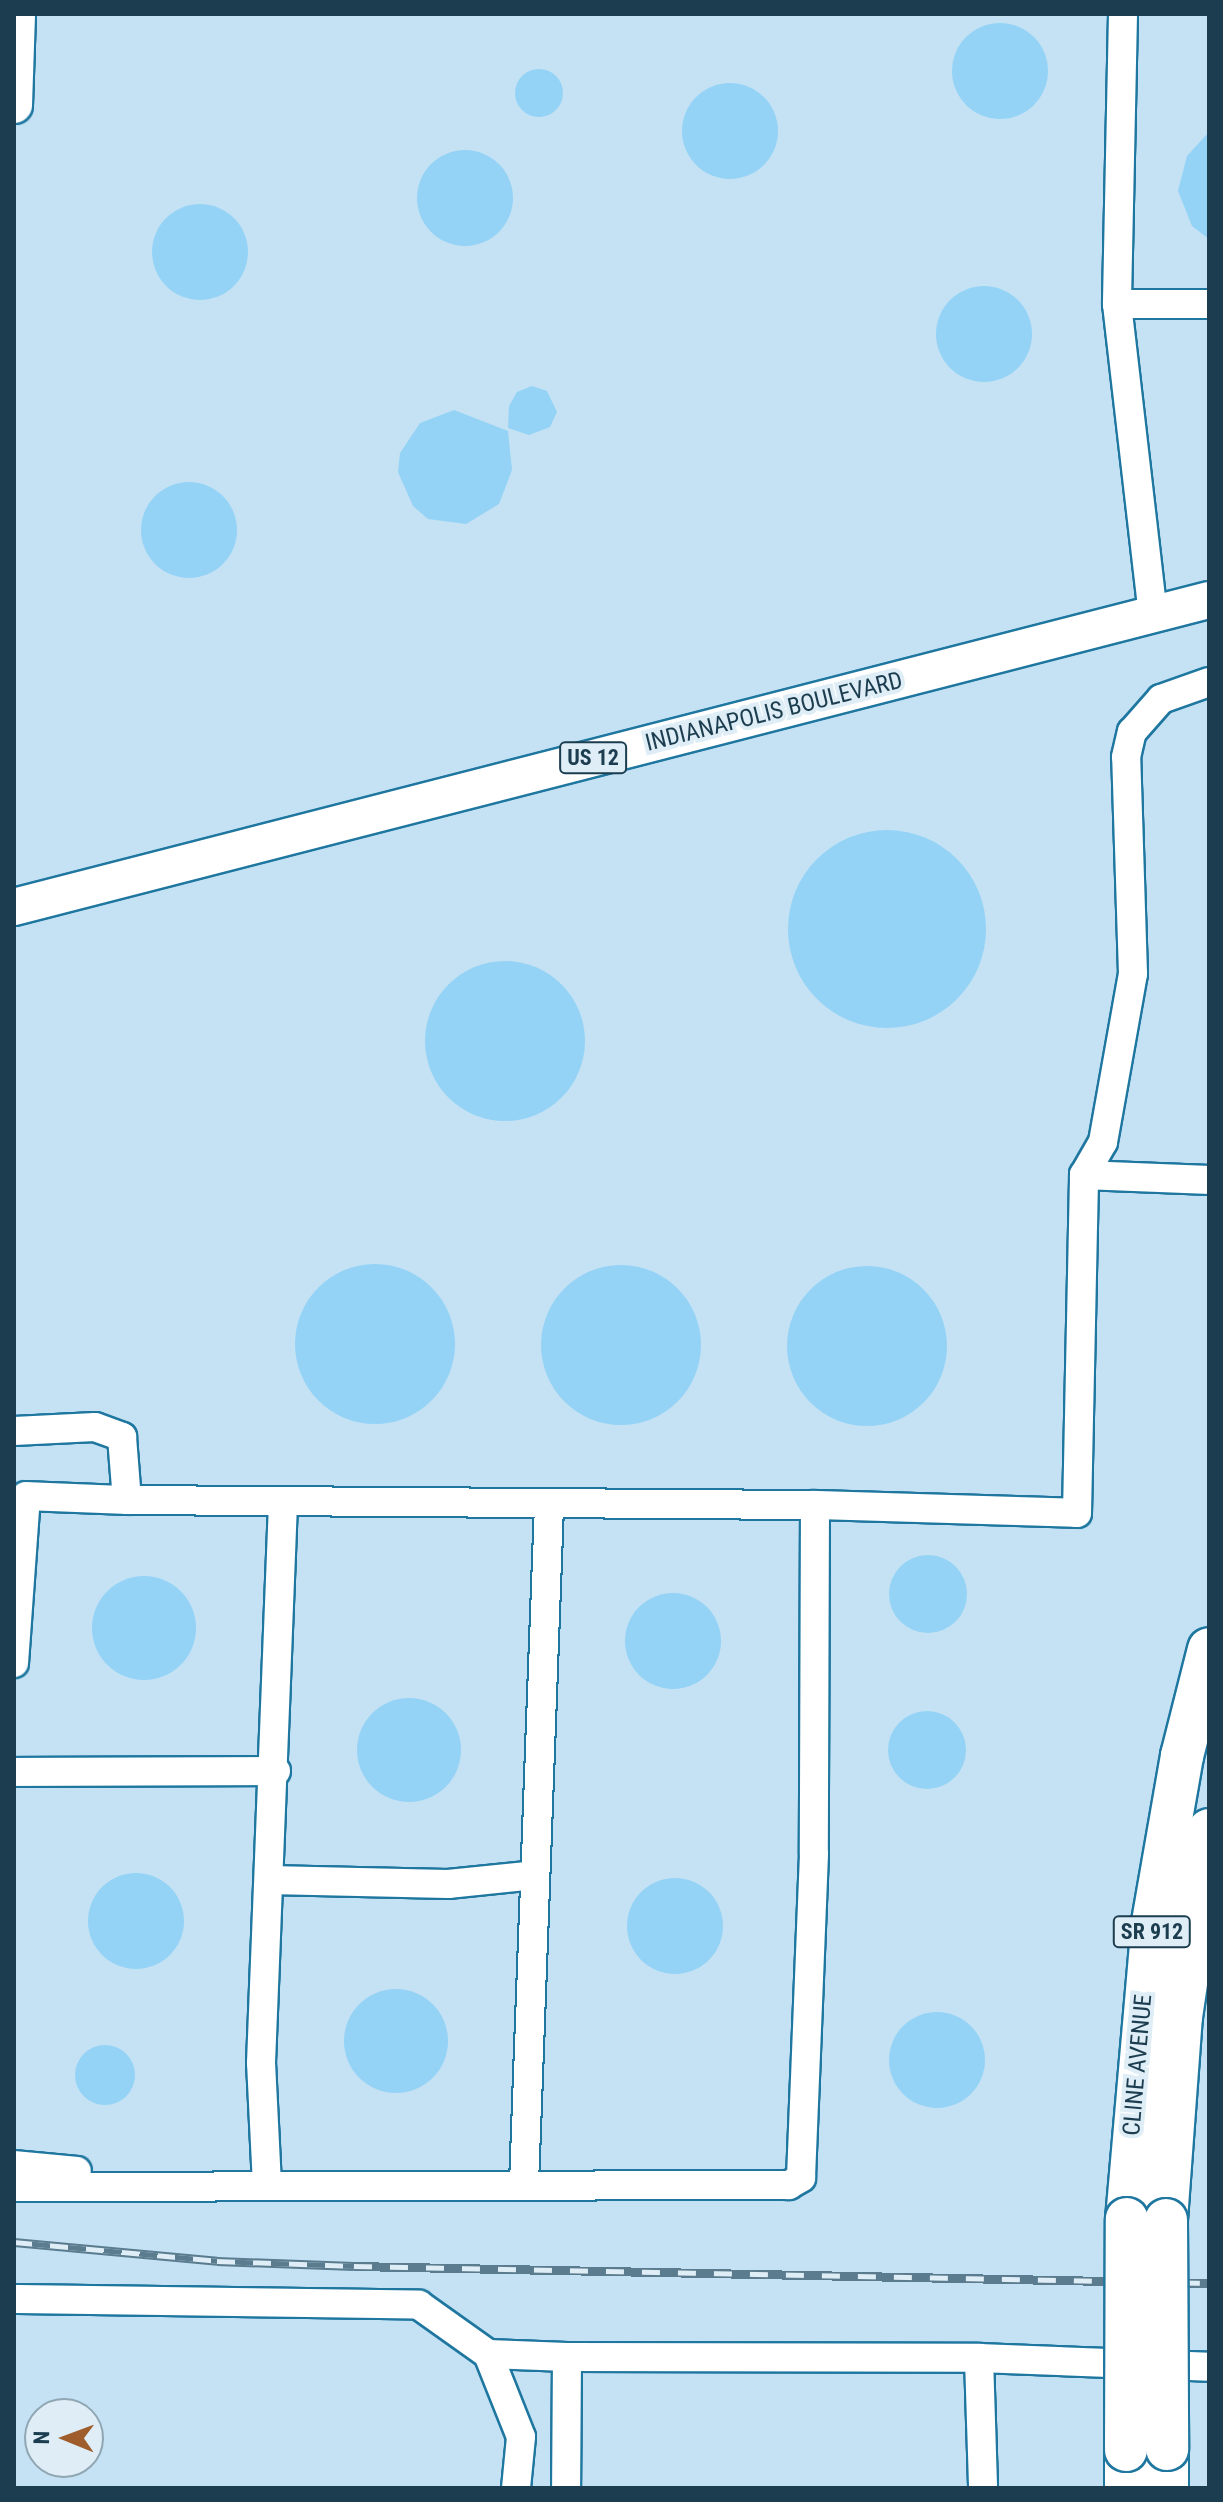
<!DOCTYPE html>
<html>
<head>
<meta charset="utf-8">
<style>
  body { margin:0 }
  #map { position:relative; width:1223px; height:2502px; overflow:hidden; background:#c4e2f4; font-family:"Roboto Condensed",sans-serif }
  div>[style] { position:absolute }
  .building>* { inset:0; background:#94d3f6 }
  .round { border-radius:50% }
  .roads { filter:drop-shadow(2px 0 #1f77a0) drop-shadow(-2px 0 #1f77a0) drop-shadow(0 2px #1f77a0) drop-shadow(0 -2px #1f77a0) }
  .minor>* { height:28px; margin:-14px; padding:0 14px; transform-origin:14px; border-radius:14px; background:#fff }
  .major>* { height:36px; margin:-18px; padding:0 18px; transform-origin:18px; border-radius:18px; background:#fff }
  .highway>* { height:42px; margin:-21px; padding:0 21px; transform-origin:21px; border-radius:21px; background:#fff }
  .rail>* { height:9px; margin-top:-4.5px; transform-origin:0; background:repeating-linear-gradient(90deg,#deedf6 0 18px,#5b7c8e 0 36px); box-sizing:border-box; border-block:2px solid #5b7c8e }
  .bridges { filter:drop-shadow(2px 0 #1f77a0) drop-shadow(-2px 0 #1f77a0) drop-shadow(0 2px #1f77a0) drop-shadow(0 -2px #1f77a0) }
  .highway-bridge>* { height:42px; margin:-21px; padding:0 21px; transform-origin:21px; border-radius:21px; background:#fff }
  span { translate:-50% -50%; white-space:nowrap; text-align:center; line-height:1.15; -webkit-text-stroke:8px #deedf6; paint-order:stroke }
  .shield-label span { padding:2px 6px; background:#deedf6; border:2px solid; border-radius:6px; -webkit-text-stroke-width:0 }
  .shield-label { font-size:22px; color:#1b3d4f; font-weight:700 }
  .street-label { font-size:24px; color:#1b3d4f }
  .frame { position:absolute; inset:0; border:16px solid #1b3d4f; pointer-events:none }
  .north { position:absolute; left:24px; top:2398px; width:80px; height:80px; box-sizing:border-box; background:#deedf6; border:2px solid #90a7b3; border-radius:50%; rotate:271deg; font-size:22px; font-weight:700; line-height:32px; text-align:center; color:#1b3d4f }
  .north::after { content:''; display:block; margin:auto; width:28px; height:36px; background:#a05d2c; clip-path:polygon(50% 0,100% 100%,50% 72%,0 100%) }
</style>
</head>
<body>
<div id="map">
  <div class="building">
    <i class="round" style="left:952px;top:23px;width:96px;height:96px"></i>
    <i class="round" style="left:515px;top:69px;width:48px;height:48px"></i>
    <i class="round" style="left:682px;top:83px;width:96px;height:96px"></i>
    <i style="clip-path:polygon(1209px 132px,1209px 239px,1192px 226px,1178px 191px,1187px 156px)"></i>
    <i class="round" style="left:417px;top:150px;width:96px;height:96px"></i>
    <i class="round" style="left:152px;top:204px;width:96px;height:96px"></i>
    <i class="round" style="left:936px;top:286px;width:96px;height:96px"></i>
    <i style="clip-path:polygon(532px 386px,547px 391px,557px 412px,550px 427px,529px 435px,508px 428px,509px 406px,517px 392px)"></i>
    <i style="clip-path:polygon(454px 410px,508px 431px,512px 470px,499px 504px,466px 524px,428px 519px,413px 506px,398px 472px,400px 453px,420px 423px)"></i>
    <i class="round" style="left:141px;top:482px;width:96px;height:96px"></i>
    <i class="round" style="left:788px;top:830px;width:198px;height:198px"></i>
    <i class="round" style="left:425px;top:961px;width:160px;height:160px"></i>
    <i class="round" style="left:295px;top:1264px;width:160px;height:160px"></i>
    <i class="round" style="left:541px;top:1265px;width:160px;height:160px"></i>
    <i class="round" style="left:787px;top:1266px;width:160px;height:160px"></i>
    <i class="round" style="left:889px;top:1555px;width:78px;height:78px"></i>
    <i class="round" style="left:92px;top:1576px;width:104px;height:104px"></i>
    <i class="round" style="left:625px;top:1593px;width:96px;height:96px"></i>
    <i class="round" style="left:357px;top:1698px;width:104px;height:104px"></i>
    <i class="round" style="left:888px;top:1711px;width:78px;height:78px"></i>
    <i class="round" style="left:88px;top:1873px;width:96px;height:96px"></i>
    <i class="round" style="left:627px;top:1878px;width:96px;height:96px"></i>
    <i class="round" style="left:344px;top:1989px;width:104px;height:104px"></i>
    <i class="round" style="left:889px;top:2012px;width:96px;height:96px"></i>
    <i class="round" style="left:75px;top:2045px;width:60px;height:60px"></i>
  </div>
  <div class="roads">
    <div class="minor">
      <i style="left:1123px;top:14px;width:290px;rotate:91.2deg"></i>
      <i style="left:1117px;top:304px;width:312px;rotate:83.4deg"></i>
      <i style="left:1117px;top:304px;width:92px"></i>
      <i style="left:1084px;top:1175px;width:38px;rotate:-60deg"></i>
      <i style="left:1103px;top:1142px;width:171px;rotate:-79.9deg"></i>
      <i style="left:1133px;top:974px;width:217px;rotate:-91.8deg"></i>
      <i style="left:1126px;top:757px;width:26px;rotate:-77deg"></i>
      <i style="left:1132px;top:732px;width:44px;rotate:-48.7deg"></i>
      <i style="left:1161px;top:699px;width:51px;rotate:-19.5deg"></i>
      <i style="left:14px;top:1431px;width:81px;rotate:-2.8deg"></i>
      <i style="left:95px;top:1427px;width:29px;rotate:20deg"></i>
      <i style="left:122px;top:1437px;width:63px;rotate:85.5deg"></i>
      <i style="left:127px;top:1500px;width:688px;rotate:0.42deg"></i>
      <i style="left:815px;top:1505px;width:349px;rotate:90.2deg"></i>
      <i style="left:814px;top:1854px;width:324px;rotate:92.3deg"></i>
      <i style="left:801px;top:2178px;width:14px;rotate:150deg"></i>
      <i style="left:789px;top:2185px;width:775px;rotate:179.85deg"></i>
      <i style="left:815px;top:1505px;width:262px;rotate:1.7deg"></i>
      <i style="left:1077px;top:1513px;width:338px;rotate:-88.8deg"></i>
      <i style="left:1084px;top:1175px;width:125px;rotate:2.3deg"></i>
      <i style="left:14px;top:1663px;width:167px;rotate:-85.9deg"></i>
      <i style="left:26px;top:1496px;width:101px;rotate:2.3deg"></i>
      <i style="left:14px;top:1772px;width:262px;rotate:-0.2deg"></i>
      <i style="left:269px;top:1880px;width:179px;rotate:1.3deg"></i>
      <i style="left:448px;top:1884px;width:87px;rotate:-5.9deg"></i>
      <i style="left:14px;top:2165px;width:63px;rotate:5.4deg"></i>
      <i style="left:524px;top:2184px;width:680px;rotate:-87.89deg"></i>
      <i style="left:267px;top:2185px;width:122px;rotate:-92.8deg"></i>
      <i style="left:261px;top:2063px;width:560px;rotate:-87.75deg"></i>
      <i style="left:14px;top:2299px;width:405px;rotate:0.8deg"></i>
      <i style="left:419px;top:2305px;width:85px;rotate:35.4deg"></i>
      <i style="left:488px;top:2354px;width:79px;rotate:2.2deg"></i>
      <i style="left:567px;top:2357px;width:131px;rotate:90.4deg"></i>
      <i style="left:488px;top:2354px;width:89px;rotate:68.3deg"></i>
      <i style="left:521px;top:2437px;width:51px;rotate:95.6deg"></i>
      <i style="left:567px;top:2357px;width:412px;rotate:0.1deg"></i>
      <i style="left:979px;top:2358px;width:230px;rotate:2.2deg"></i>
      <i style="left:979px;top:2358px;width:130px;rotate:88.2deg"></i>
    </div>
    <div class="major">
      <i style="left:14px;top:105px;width:91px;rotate:-88.1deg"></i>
      <i style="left:14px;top:907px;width:1234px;rotate:-14.41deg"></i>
    </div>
    <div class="highway">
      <i style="left:1127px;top:2219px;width:298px;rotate:-85deg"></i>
      <i style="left:1153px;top:1922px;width:169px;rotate:-80.1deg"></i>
      <i style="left:1182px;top:1756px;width:110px;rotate:-75.8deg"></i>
      <i style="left:1166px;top:2220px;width:204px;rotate:-85.8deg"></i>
      <i style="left:1181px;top:2017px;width:189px;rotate:-81.5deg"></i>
      <i style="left:1167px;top:2449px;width:39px;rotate:90deg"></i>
      <i style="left:1126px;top:2450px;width:38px;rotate:90deg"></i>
    </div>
  </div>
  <div class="rail">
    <i style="left:14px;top:2242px;width:204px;rotate:5.3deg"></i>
    <i style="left:217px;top:2261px;width:137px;rotate:2.1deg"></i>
    <i style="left:354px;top:2266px;width:855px;rotate:1.14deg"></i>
  </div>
  <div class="bridges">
    <div class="highway-bridge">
      <i style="left:1166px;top:2220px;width:229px;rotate:89.7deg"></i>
      <i style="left:1126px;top:2450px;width:231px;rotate:-89.8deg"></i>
    </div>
  </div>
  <div class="shield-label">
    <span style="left:593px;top:758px">US 12</span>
    <span style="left:1152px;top:1932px">SR 912</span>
  </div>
  <div class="street-label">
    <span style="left:774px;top:712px;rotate:-14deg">INDIANAPOLIS BOULEVARD</span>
    <span style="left:1138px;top:2065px;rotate:-85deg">CLINE AVENUE</span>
  </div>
  <div class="frame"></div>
  <div class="north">N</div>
</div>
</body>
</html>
